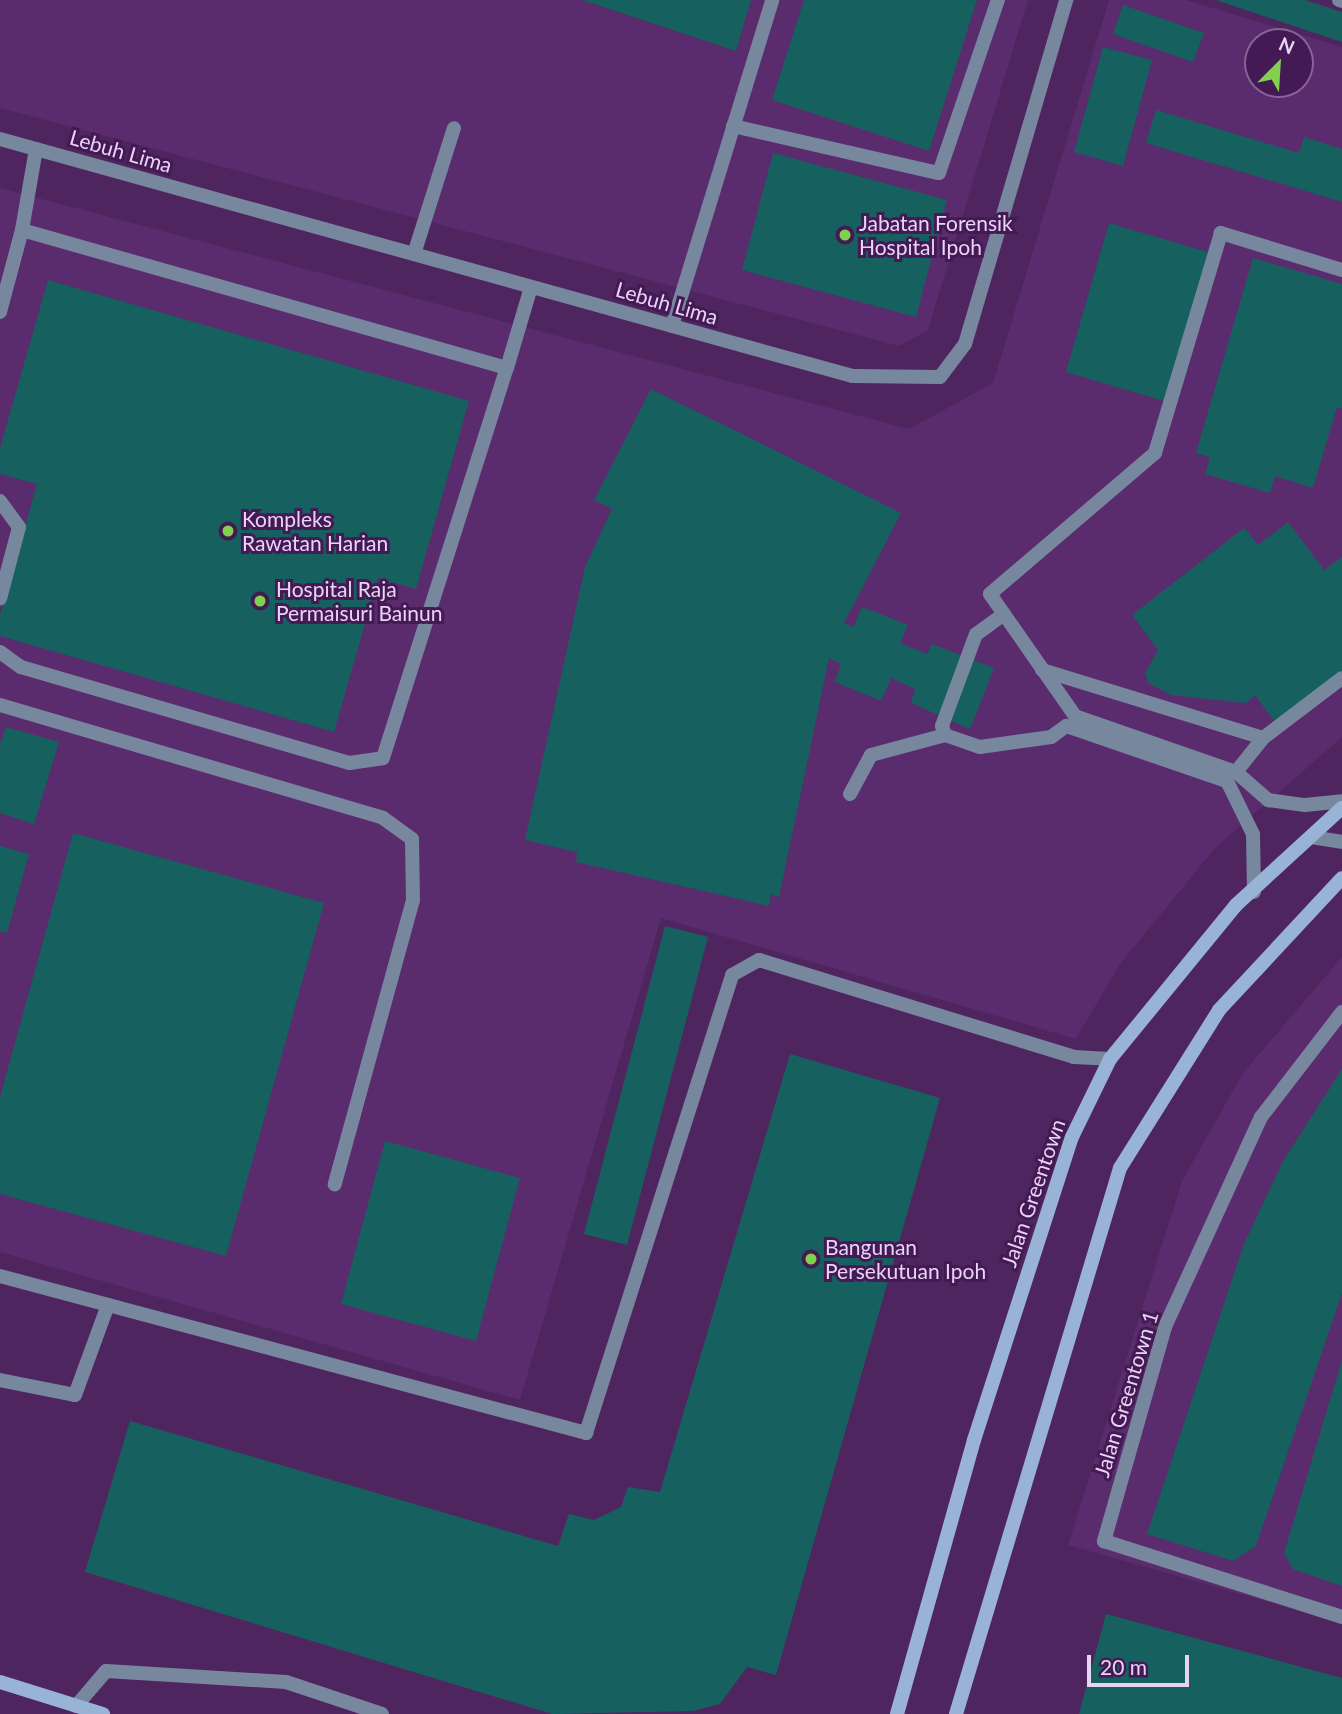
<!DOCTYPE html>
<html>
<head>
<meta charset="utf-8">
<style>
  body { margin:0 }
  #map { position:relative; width:1342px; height:1714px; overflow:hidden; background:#4f2560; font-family:Lato,sans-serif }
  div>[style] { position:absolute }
  .built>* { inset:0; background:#5a2b6d }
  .building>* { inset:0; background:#176060 }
  .service>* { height:14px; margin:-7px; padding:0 7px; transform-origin:7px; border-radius:7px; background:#77889e }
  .minor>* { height:14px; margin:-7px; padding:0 7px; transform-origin:7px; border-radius:7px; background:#77889e }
  .secondary>* { height:14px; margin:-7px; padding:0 7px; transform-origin:7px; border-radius:7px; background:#98b3d6 }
  .dots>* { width:19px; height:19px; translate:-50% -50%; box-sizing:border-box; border:4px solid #441a54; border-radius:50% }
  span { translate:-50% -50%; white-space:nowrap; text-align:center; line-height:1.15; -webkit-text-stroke:6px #441a54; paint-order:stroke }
  .street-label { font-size:21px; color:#ead3f6 }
  .poi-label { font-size:21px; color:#ead3f6 }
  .left { translate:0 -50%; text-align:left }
  .north { position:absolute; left:1244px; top:28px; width:70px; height:70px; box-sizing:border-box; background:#441a54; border:2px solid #866495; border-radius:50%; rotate:24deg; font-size:19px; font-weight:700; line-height:28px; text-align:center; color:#ead3f6 }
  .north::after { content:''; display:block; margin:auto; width:24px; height:32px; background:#82d04f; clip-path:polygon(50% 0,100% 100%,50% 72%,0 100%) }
  .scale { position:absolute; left:1087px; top:1655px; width:102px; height:32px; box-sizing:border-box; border:4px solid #ead3f6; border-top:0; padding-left:9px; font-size:21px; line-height:24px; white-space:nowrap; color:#ead3f6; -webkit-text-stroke:5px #441a54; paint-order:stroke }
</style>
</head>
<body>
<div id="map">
  <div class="built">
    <i style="clip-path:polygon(0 0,1028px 0,928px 330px,899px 346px,0 108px)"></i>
    <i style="clip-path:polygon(evenodd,1109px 0,1186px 0,1342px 47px,1342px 737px,1215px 848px,1120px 964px,1076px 1039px,661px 918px,520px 1400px,0 1252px,0 188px,909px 429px,993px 383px,1109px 0,1258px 42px,1300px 42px,1300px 84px,1258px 84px,1258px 42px)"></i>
    <i style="clip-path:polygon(1342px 957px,1342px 1623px,1068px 1545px,1182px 1181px,1243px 1073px)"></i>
  </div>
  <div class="building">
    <i style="clip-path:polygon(582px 0,751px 0,736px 51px)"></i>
    <i style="clip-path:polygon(804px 0,977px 0,929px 151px,772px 100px)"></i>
    <i style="clip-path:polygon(1216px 0,1305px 0,1342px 12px,1342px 42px)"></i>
    <i style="clip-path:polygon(1123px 5px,1204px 33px,1193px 62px,1113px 34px)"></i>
    <i style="clip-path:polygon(1103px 47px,1152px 60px,1123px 166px,1074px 152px)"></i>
    <i style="clip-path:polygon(1156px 110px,1299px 153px,1304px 137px,1342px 149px,1342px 202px,1146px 143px)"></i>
    <i style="clip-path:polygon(773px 153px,947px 200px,916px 317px,742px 270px)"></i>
    <i style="clip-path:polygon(1109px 223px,1211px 253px,1167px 402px,1066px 372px)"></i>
    <i style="clip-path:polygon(1253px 258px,1342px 284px,1342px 409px,1337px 407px,1313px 488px,1275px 476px,1270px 493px,1205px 474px,1210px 457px,1196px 453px)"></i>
    <i style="clip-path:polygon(48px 280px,469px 401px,416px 589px,378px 578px,334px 732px,0 636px,0 615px,37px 484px,0 474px,0 448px)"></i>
    <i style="clip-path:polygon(651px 389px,901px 513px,844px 623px,853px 627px,862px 607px,908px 625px,900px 643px,927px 654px,932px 644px,994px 668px,970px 729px,911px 703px,915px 689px,891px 678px,881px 701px,835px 682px,841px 664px,829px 658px,779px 897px,771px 894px,769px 906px,576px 862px,577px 852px,525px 840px,585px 567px,612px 509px,594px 500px)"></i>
    <i style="clip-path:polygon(1288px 522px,1324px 570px,1342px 557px,1342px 671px,1275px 722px,1255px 695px,1246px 703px,1171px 695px,1148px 683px,1145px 673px,1158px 650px,1132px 615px,1244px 528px,1258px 545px)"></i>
    <i style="clip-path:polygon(6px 727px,59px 742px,34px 824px,0 813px,0 744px)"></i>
    <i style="clip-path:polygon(73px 833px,324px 903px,226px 1256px,0 1194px,0 1097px)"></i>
    <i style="clip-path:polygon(0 846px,29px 854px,7px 933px,0 931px)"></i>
    <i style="clip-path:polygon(665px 926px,708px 937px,627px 1245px,584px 1234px)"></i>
    <i style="clip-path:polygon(790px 1054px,940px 1098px,776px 1675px,747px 1667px,720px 1704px,693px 1711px,552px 1714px,85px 1572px,130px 1421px,558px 1546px,569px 1514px,594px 1520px,621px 1507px,628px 1487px,660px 1492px)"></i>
    <i style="clip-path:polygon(1342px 1069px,1342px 1293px,1256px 1546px,1233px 1561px,1147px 1534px,1244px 1244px,1283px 1161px)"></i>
    <i style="clip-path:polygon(385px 1141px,520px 1178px,476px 1341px,341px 1304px)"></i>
    <i style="clip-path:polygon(1342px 1360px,1342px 1586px,1293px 1569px,1284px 1553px)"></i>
    <i style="clip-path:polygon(1106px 1614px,1342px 1678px,1342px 1714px,1079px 1714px)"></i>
  </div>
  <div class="service">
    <i style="left:1339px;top:0;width:3px;rotate:18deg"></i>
    <i style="left:733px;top:126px;width:211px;rotate:12.9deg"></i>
    <i style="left:939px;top:173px;width:183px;rotate:-71.2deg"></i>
    <i style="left:36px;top:149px;width:82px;rotate:99.8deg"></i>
    <i style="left:22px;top:230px;width:504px;rotate:15.88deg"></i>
    <i style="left:507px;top:368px;width:84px;rotate:-73.5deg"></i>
    <i style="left:414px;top:254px;width:132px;rotate:-72.4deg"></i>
    <i style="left:1342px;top:270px;width:127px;rotate:-163deg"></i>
    <i style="left:1221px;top:233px;width:230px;rotate:106.7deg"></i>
    <i style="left:1155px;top:453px;width:217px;rotate:139.5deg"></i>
    <i style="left:990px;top:594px;width:149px;rotate:55.1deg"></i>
    <i style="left:1075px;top:716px;width:170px;rotate:19.2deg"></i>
    <i style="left:1236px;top:772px;width:43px;rotate:41.2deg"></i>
    <i style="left:1268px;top:800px;width:37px;rotate:8deg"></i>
    <i style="left:1305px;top:805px;width:37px;rotate:-6deg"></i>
    <i style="left:0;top:312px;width:85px;rotate:-75deg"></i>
    <i style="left:672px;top:326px;width:341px;rotate:-72.9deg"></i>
    <i style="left:0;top:501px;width:32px;rotate:54deg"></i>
    <i style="left:19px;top:527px;width:74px;rotate:104.8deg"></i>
    <i style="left:1004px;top:614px;width:34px;rotate:144deg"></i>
    <i style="left:976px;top:634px;width:98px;rotate:110.3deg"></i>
    <i style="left:942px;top:726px;width:9px;rotate:72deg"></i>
    <i style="left:945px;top:735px;width:37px;rotate:19deg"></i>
    <i style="left:980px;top:747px;width:72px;rotate:-8deg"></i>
    <i style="left:1051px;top:737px;width:19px;rotate:-36deg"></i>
    <i style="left:1066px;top:726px;width:170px;rotate:18.9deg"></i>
    <i style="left:1227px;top:781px;width:59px;rotate:63.9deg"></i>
    <i style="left:1253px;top:834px;width:58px;rotate:89deg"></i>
    <i style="left:0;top:652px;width:26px;rotate:36deg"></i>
    <i style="left:21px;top:667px;width:342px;rotate:16.3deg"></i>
    <i style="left:349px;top:763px;width:34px;rotate:-8deg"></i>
    <i style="left:383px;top:758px;width:409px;rotate:-72.4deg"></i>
    <i style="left:1042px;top:670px;width:231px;rotate:17.1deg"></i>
    <i style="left:0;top:705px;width:399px;rotate:16.4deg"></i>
    <i style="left:383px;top:818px;width:36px;rotate:36deg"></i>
    <i style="left:412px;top:839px;width:61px;rotate:89.1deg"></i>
    <i style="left:413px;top:900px;width:295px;rotate:105.4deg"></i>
    <i style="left:1236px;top:772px;width:43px;rotate:-51.5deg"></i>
    <i style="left:1263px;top:738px;width:99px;rotate:-37.2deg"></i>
    <i style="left:850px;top:794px;width:44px;rotate:-61.7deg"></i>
    <i style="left:871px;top:755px;width:77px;rotate:-15.1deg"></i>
    <i style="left:1342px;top:1012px;width:133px;rotate:127.6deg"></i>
    <i style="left:1261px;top:1117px;width:231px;rotate:114.6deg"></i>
    <i style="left:1165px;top:1327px;width:223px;rotate:105.9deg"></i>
    <i style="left:1104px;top:1541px;width:250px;rotate:17.7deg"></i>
    <i style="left:0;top:1276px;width:607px;rotate:15deg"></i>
    <i style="left:586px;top:1433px;width:481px;rotate:-72.3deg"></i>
    <i style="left:732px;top:975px;width:31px;rotate:-29deg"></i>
    <i style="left:759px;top:960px;width:330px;rotate:17.1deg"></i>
    <i style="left:1074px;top:1057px;width:36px;rotate:3deg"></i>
    <i style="left:0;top:1380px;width:76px;rotate:11.3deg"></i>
    <i style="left:75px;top:1395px;width:96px;rotate:-69.9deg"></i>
    <i style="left:76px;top:1706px;width:46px;rotate:-49.4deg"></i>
    <i style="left:106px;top:1671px;width:180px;rotate:3.5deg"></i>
    <i style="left:286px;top:1682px;width:101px;rotate:18.4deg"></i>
  </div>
  <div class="minor">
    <i style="left:0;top:139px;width:884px;rotate:15.54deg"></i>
    <i style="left:852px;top:376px;width:88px;rotate:0.7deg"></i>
    <i style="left:940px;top:377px;width:41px;rotate:-52.9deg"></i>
    <i style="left:965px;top:344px;width:359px;rotate:-73.6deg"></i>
    <i style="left:1311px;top:837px;width:31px;rotate:9deg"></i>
  </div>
  <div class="secondary">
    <i style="left:0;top:1682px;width:108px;rotate:17.3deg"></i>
    <i style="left:897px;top:1714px;width:285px;rotate:-74.3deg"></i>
    <i style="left:974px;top:1440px;width:318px;rotate:-72.1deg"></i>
    <i style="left:1072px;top:1137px;width:87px;rotate:-64deg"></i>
    <i style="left:1110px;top:1059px;width:199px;rotate:-50.7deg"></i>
    <i style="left:1236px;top:905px;width:144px;rotate:-42.5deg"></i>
    <i style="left:956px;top:1714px;width:570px;rotate:-73.28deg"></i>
    <i style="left:1120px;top:1168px;width:186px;rotate:-57.9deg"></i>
    <i style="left:1219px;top:1010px;width:180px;rotate:-47deg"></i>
  </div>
  <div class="dots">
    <i style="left:845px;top:235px;background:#82d04f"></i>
    <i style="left:228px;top:531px;background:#82d04f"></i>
    <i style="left:260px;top:601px;background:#82d04f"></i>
    <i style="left:811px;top:1259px;background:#82d04f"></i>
  </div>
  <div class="street-label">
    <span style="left:121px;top:151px;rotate:16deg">Lebuh Lima</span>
    <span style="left:667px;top:303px;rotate:16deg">Lebuh Lima</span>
    <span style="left:1033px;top:1193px;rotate:-71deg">Jalan Greentown</span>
    <span style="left:1126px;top:1394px;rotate:-73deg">Jalan Greentown 1</span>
  </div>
  <div class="poi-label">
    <span class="left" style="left:859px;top:235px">Jabatan Forensik<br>Hospital Ipoh</span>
    <span class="left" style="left:242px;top:531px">Kompleks<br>Rawatan Harian</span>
    <span class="left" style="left:276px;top:601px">Hospital Raja<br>Permaisuri Bainun</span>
    <span class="left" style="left:825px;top:1259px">Bangunan<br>Persekutuan Ipoh</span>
  </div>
  <div class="north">N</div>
  <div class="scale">20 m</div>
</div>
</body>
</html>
